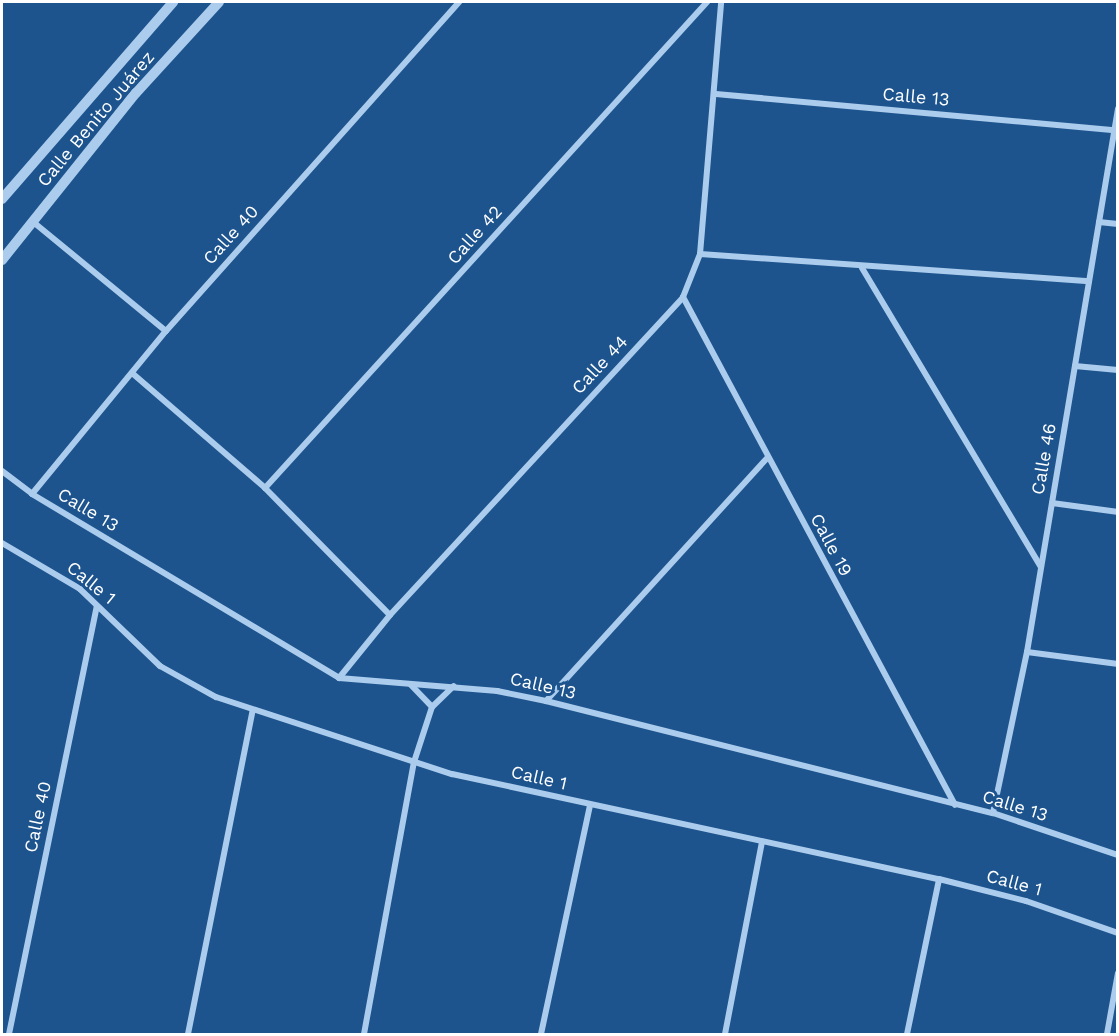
<!DOCTYPE html>
<html>
<head>
<meta charset="utf-8">
<style>
  body { margin:0 }
  #map { position:relative; width:1119px; height:1036px; overflow:hidden; background:#1d548e; font-family:"Work Sans",sans-serif }
  div>[style] { position:absolute }
  .minor>* { height:6px; margin:-3px; padding:0 3px; transform-origin:3px; border-radius:3px; background:#abcced }
  .tertiary>* { height:10px; margin:-5px; padding:0 5px; transform-origin:5px; border-radius:5px; background:#abcced }
  span { translate:-50% -50%; white-space:nowrap; text-align:center; line-height:1.15; -webkit-text-stroke:6px #1d548e; paint-order:stroke }
  .street-label { font-size:18px; color:#fff }
  .frame { position:absolute; inset:0; border:3px solid #fff; pointer-events:none }
</style>
</head>
<body>
<div id="map">
  <div class="minor">
    <i style="left:716px;top:94px;width:400px;rotate:5.2deg"></i>
    <i style="left:32px;top:221px;width:173px;rotate:39.4deg"></i>
    <i style="left:1099px;top:222px;width:19px;rotate:6deg"></i>
    <i style="left:700px;top:254px;width:390px;rotate:4deg"></i>
    <i style="left:862px;top:268px;width:348px;rotate:59.1deg"></i>
    <i style="left:683px;top:297px;width:576px;rotate:61.83deg"></i>
    <i style="left:1075px;top:366px;width:43px;rotate:5.3deg"></i>
    <i style="left:132px;top:373px;width:176px;rotate:40.8deg"></i>
    <i style="left:265px;top:488px;width:178px;rotate:45.5deg"></i>
    <i style="left:2px;top:471px;width:38px;rotate:37deg"></i>
    <i style="left:32px;top:494px;width:358px;rotate:30.9deg"></i>
    <i style="left:339px;top:678px;width:159px;rotate:4.7deg"></i>
    <i style="left:497px;top:691px;width:50px;rotate:11.5deg"></i>
    <i style="left:546px;top:701px;width:461px;rotate:14.1deg"></i>
    <i style="left:993px;top:813px;width:132px;rotate:18.6deg"></i>
    <i style="left:265px;top:488px;width:657px;rotate:-47.71deg"></i>
    <i style="left:32px;top:494px;width:211px;rotate:-50.6deg"></i>
    <i style="left:166px;top:331px;width:441px;rotate:-48.3deg"></i>
    <i style="left:1052px;top:503px;width:67px;rotate:7.8deg"></i>
    <i style="left:2px;top:543px;width:91px;rotate:30.5deg"></i>
    <i style="left:80px;top:589px;width:111px;rotate:43.9deg"></i>
    <i style="left:160px;top:666px;width:64px;rotate:29deg"></i>
    <i style="left:216px;top:697px;width:248px;rotate:18.1deg"></i>
    <i style="left:452px;top:774px;width:498px;rotate:12.2deg"></i>
    <i style="left:939px;top:879px;width:90px;rotate:14.2deg"></i>
    <i style="left:1026px;top:901px;width:97px;rotate:19.2deg"></i>
    <i style="left:1027px;top:652px;width:92px;rotate:7.5deg"></i>
    <i style="left:339px;top:678px;width:81px;rotate:-51deg"></i>
    <i style="left:390px;top:615px;width:432px;rotate:-47.3deg"></i>
    <i style="left:683px;top:297px;width:46px;rotate:-68.4deg"></i>
    <i style="left:700px;top:254px;width:253px;rotate:-85.2deg"></i>
    <i style="left:411px;top:685px;width:30px;rotate:46deg"></i>
    <i style="left:546px;top:701px;width:328px;rotate:-47.7deg"></i>
    <i style="left:993px;top:813px;width:165px;rotate:-78.1deg"></i>
    <i style="left:1027px;top:652px;width:551px;rotate:-80.49deg"></i>
    <i style="left:9px;top:1034px;width:437px;rotate:-78.4deg"></i>
    <i style="left:188px;top:1034px;width:330px;rotate:-78.7deg"></i>
    <i style="left:364px;top:1034px;width:277px;rotate:-79.6deg"></i>
    <i style="left:414px;top:762px;width:58px;rotate:-71.9deg"></i>
    <i style="left:432px;top:707px;width:30px;rotate:-44deg"></i>
    <i style="left:541px;top:1034px;width:234px;rotate:-77.9deg"></i>
    <i style="left:725px;top:1034px;width:196px;rotate:-79.1deg"></i>
    <i style="left:907px;top:1034px;width:158px;rotate:-78.3deg"></i>
    <i style="left:1107px;top:1034px;width:62px;rotate:-79.8deg"></i>
  </div>
  <div class="tertiary">
    <i style="left:2px;top:199px;width:261px;rotate:-49deg"></i>
    <i style="left:2px;top:260px;width:214px;rotate:-51.3deg"></i>
    <i style="left:136px;top:93px;width:123px;rotate:-47.6deg"></i>
  </div>
  <div class="street-label">
    <span style="left:916px;top:97px;rotate:5deg">Calle 13</span>
    <span style="left:96px;top:119px;rotate:-50deg">Calle Benito Juárez</span>
    <span style="left:231px;top:235px;rotate:-48deg">Calle 40</span>
    <span style="left:475px;top:235px;rotate:-48deg">Calle 42</span>
    <span style="left:600px;top:365px;rotate:-47deg">Calle 44</span>
    <span style="left:1044px;top:459px;rotate:-80deg">Calle 46</span>
    <span style="left:88px;top:510px;rotate:31deg">Calle 13</span>
    <span style="left:831px;top:545px;rotate:62deg">Calle 19</span>
    <span style="left:91px;top:583px;rotate:39deg">Calle 1</span>
    <span style="left:543px;top:686px;rotate:13deg">Calle 13</span>
    <span style="left:539px;top:778px;rotate:13deg">Calle 1</span>
    <span style="left:1015px;top:806px;rotate:17deg">Calle 13</span>
    <span style="left:38px;top:817px;rotate:-78deg">Calle 40</span>
    <span style="left:1014px;top:883px;rotate:15deg">Calle 1</span>
  </div>
  <div class="frame"></div>
</div>
</body>
</html>
